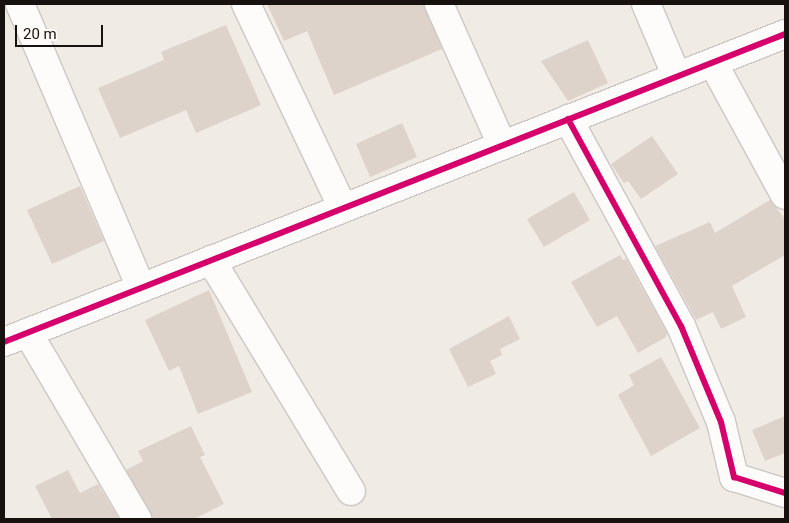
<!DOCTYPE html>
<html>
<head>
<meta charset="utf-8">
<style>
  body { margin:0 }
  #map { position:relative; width:789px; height:523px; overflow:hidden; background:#f1ebe6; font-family:Roboto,sans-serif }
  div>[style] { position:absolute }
  .building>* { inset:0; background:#ded3cb }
  .roads { filter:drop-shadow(1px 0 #ccc7c4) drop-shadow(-1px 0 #ccc7c4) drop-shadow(0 1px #ccc7c4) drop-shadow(0 -1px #ccc7c4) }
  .minor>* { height:28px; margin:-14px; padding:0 14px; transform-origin:14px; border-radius:14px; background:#fdfcfb }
  .cycleway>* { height:6px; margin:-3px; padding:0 3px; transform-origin:3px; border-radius:3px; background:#d6006c }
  span { translate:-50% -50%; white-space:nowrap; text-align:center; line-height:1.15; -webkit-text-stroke:4px #fef9f5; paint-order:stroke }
  .frame { position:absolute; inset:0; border:5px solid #171210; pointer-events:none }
  .scale { position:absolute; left:15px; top:25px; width:88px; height:22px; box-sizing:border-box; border:2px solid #171210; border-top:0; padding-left:6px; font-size:15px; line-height:18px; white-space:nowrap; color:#171210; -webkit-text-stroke:4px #fef9f5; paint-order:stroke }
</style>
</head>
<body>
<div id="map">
  <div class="building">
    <i style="clip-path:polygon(267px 4px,424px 4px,442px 49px,334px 95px,307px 31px,284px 41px)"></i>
    <i style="clip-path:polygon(226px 25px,261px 105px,196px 133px,186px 110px,120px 138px,98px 88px,164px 60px,161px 52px)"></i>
    <i style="clip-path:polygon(588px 40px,608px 83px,568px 101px,541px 61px)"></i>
    <i style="clip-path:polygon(402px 123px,417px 157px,370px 177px,356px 144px)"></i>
    <i style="clip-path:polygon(652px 136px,678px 174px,641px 199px,628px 181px,624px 183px,611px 164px)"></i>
    <i style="clip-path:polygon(80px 186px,104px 241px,52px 264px,27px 210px)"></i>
    <i style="clip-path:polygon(574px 192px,590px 220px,544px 247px,527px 219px)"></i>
    <i style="clip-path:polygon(770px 200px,785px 219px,785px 255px,732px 286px,746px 317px,721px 329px,713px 312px,696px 320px,655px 246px,710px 222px,715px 233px)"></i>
    <i style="clip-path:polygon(620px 255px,623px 260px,626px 259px,667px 333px,666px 337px,638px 353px,617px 316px,597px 327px,571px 282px)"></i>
    <i style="clip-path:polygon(209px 290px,252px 392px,198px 414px,179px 366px,169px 371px,145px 320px)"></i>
    <i style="clip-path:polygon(509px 316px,520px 339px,500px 349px,502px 355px,490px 361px,496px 374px,468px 387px,449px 349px)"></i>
    <i style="clip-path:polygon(661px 357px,700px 428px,651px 456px,618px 395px,634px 385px,629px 375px)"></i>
    <i style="clip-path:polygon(785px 416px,785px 453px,765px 461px,752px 430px)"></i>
    <i style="clip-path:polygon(191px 426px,205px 455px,200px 457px,224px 504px,194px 519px,153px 519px,126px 470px,143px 461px,138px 451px)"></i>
    <i style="clip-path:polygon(68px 470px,80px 493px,98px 484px,119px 519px,52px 519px,35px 486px)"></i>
  </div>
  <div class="roads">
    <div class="minor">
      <i style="left:20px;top:4px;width:309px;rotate:66.9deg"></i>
      <i style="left:246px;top:4px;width:226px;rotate:64.6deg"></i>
      <i style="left:439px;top:4px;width:154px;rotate:65.9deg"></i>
      <i style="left:646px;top:4px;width:79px;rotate:67deg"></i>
      <i style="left:713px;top:63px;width:150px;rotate:61.4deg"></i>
      <i style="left:568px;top:119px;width:236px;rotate:61.4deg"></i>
      <i style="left:681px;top:326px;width:104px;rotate:67.4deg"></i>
      <i style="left:721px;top:422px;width:57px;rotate:76.7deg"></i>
      <i style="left:734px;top:477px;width:53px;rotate:17.4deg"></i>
      <i style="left:211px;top:260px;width:270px;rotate:58.8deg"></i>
      <i style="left:28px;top:333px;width:216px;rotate:59.6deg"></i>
      <i style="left:4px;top:342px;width:840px;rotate:-21.52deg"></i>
    </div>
  </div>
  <div class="cycleway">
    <i style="left:568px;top:119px;width:236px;rotate:61.4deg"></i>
    <i style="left:681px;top:326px;width:104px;rotate:67.4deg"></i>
    <i style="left:721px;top:422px;width:57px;rotate:76.7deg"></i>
    <i style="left:734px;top:477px;width:53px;rotate:17.4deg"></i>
    <i style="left:4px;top:342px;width:840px;rotate:-21.52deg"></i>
  </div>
  <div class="frame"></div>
  <div class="scale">20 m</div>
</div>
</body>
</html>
